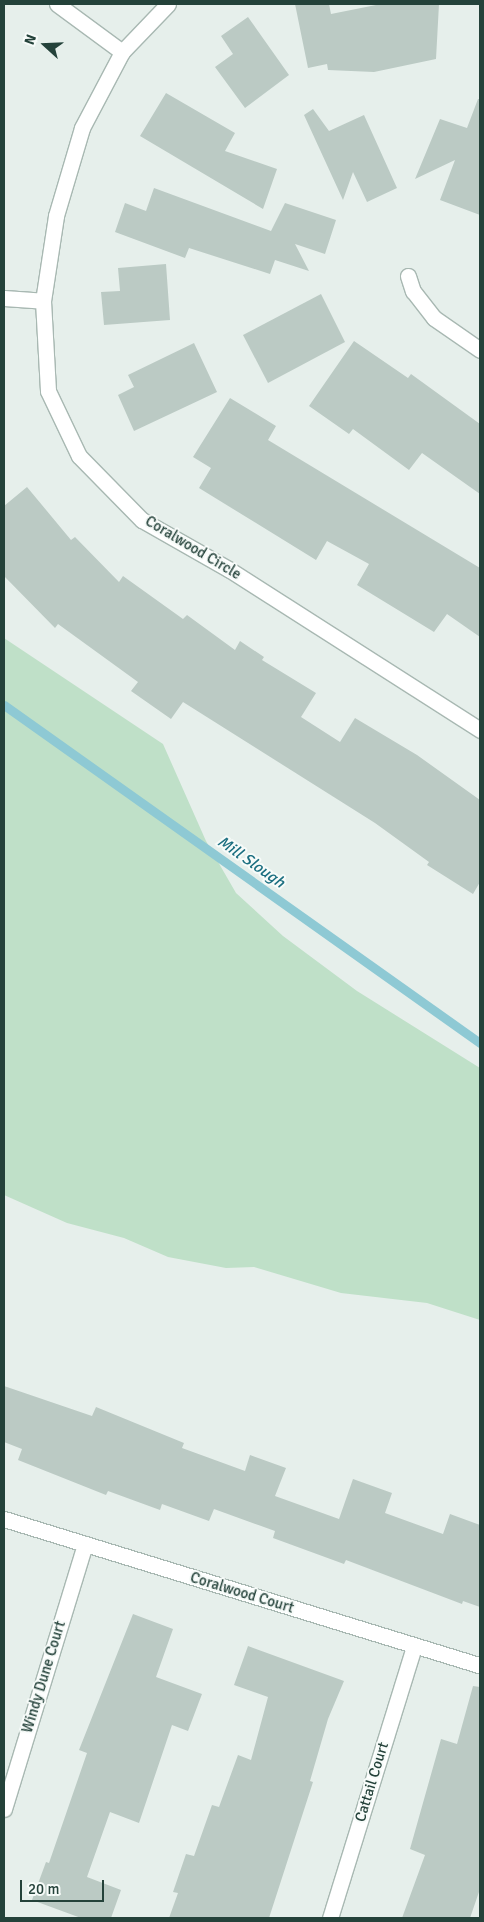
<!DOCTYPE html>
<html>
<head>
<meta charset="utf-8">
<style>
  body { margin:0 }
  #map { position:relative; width:484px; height:1922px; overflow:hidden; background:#e6efeb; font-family:Signika,sans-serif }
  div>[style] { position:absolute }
  .green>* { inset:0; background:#bfe0c8 }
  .stream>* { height:9px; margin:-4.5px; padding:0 4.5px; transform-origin:4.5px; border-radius:4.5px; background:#8ec9d4 }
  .building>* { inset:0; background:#bbcac4 }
  .roads { filter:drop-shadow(1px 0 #a8b8b2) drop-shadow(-1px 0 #a8b8b2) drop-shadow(0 1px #a8b8b2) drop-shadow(0 -1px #a8b8b2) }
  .minor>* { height:15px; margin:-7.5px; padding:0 7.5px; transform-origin:7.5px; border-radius:7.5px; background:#fff }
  span { translate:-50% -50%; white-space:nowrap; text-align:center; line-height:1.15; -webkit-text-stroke:4px #f7fbf9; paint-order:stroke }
  .street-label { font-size:15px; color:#24423a }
  .water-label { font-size:16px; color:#1c6f80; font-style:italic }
  .frame { position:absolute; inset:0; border:5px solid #24423a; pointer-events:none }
  .north { position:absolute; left:20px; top:20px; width:50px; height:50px; -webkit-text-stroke:4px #f7fbf9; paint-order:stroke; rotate:290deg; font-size:14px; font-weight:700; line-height:20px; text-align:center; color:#24423a }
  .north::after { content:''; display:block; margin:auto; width:18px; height:22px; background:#24423a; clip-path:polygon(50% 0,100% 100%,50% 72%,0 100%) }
  .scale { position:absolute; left:20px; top:1880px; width:84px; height:22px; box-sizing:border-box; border:2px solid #24423a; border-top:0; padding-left:6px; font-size:15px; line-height:18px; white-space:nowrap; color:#24423a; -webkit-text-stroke:4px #f7fbf9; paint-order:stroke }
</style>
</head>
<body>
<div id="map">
  <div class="green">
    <i style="clip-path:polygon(4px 638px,163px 744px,206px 841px,236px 893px,283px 936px,357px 991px,480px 1068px,480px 1320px,427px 1303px,341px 1293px,254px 1267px,226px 1268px,168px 1257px,124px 1238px,67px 1223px,4px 1195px)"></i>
  </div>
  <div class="stream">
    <i style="left:4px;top:705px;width:584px;rotate:35.38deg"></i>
  </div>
  <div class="building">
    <i style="clip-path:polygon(295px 4px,329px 4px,331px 14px,381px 4px,439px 4px,436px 59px,374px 72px,328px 70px,327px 64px,308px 68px)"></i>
    <i style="clip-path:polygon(248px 17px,289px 75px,245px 108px,215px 67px,233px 54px,221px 36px)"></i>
    <i style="clip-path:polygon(166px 93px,235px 133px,225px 151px,277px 169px,263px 209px,140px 136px)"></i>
    <i style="clip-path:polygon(478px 99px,480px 99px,480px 215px,440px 200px,455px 160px,415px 179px,440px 119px,467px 128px)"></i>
    <i style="clip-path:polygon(313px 109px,329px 131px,364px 115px,397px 188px,367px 202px,353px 172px,343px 200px,304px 115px)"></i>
    <i style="clip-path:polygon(154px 188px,271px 231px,285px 203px,336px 220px,325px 254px,295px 244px,309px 271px,275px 260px,270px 274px,189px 248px,185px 258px,115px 232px,125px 203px,146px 211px)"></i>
    <i style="clip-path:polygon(166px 264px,170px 320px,104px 325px,101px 292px,120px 291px,118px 268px)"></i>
    <i style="clip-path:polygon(321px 294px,345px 342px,268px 383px,243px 335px)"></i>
    <i style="clip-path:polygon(354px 341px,408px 378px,411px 374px,480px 424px,480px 494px,422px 453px,409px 470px,353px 429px,349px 434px,309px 406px)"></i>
    <i style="clip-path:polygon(194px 343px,217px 392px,134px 431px,118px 395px,134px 387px,128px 375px)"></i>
    <i style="clip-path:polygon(230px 398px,276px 426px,268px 440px,480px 568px,480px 637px,447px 614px,434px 632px,357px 585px,369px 564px,327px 541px,316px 560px,199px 488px,211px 468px,193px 457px)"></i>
    <i style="clip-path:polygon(27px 487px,71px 540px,75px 537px,119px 582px,123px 576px,183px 619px,187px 615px,235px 650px,240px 641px,264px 657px,262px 660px,316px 693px,301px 717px,340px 742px,355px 718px,417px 755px,480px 800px,480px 882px,473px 894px,427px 865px,429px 862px,375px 823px,183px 702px,171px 719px,131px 691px,138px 682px,58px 624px,55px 628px,4px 576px,4px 506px)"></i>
    <i style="clip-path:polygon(4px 1386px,92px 1416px,96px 1407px,184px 1443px,182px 1448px,245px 1471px,250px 1455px,286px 1468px,275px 1496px,339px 1519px,353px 1479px,392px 1493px,385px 1513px,443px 1534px,450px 1514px,480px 1525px,480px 1607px,463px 1601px,462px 1604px,346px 1560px,344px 1564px,273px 1538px,275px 1531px,214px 1509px,209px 1521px,162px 1504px,160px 1510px,108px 1491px,106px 1495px,18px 1460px,22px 1449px,4px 1442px)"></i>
    <i style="clip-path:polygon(133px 1614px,173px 1629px,156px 1677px,202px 1694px,188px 1731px,172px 1725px,139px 1823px,110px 1812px,87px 1877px,121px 1890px,111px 1918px,81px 1918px,32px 1900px,46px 1862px,49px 1863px,87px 1753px,79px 1750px)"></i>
    <i style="clip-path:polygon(248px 1646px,344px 1681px,328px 1719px,310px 1781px,313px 1782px,269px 1918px,169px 1918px,178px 1893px,173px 1892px,186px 1854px,194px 1856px,212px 1805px,219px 1807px,238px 1755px,251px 1760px,268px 1697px,234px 1685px)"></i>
    <i style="clip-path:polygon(473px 1686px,480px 1687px,480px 1889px,470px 1918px,402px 1918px,425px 1855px,410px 1849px,441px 1739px,457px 1744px)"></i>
  </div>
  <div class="roads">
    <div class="minor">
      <i style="left:57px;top:4px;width:81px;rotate:36.4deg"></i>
      <i style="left:168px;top:4px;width:66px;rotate:133.8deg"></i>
      <i style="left:122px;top:52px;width:86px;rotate:117.8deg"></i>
      <i style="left:82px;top:128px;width:92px;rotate:106.5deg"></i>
      <i style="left:56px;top:216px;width:86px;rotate:98.7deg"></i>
      <i style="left:43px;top:301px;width:90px;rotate:86.8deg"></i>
      <i style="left:48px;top:391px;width:72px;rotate:64.5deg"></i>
      <i style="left:79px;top:456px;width:90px;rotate:45.5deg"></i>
      <i style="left:142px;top:520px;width:101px;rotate:29.6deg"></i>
      <i style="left:230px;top:570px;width:297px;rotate:32.6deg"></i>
      <i style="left:408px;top:276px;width:16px;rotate:72deg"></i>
      <i style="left:413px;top:291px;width:34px;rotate:52deg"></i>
      <i style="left:434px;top:318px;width:56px;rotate:34.8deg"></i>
      <i style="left:4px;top:298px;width:39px;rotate:4deg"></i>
      <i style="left:4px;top:1519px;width:498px;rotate:17.1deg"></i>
      <i style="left:4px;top:1809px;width:277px;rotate:-73deg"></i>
      <i style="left:330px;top:1918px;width:285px;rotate:-72.8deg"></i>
    </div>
  </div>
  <div class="street-label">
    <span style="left:193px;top:548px;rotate:31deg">Coralwood Circle</span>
    <span style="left:242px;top:1593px;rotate:17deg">Coralwood Court</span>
    <span style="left:44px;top:1677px;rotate:-73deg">Windy Dune Court</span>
    <span style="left:372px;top:1782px;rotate:-73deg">Cattail Court</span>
  </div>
  <div class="water-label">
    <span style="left:251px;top:862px;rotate:35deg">Mill Slough</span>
  </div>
  <div class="frame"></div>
  <div class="north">N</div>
  <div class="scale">20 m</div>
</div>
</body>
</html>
